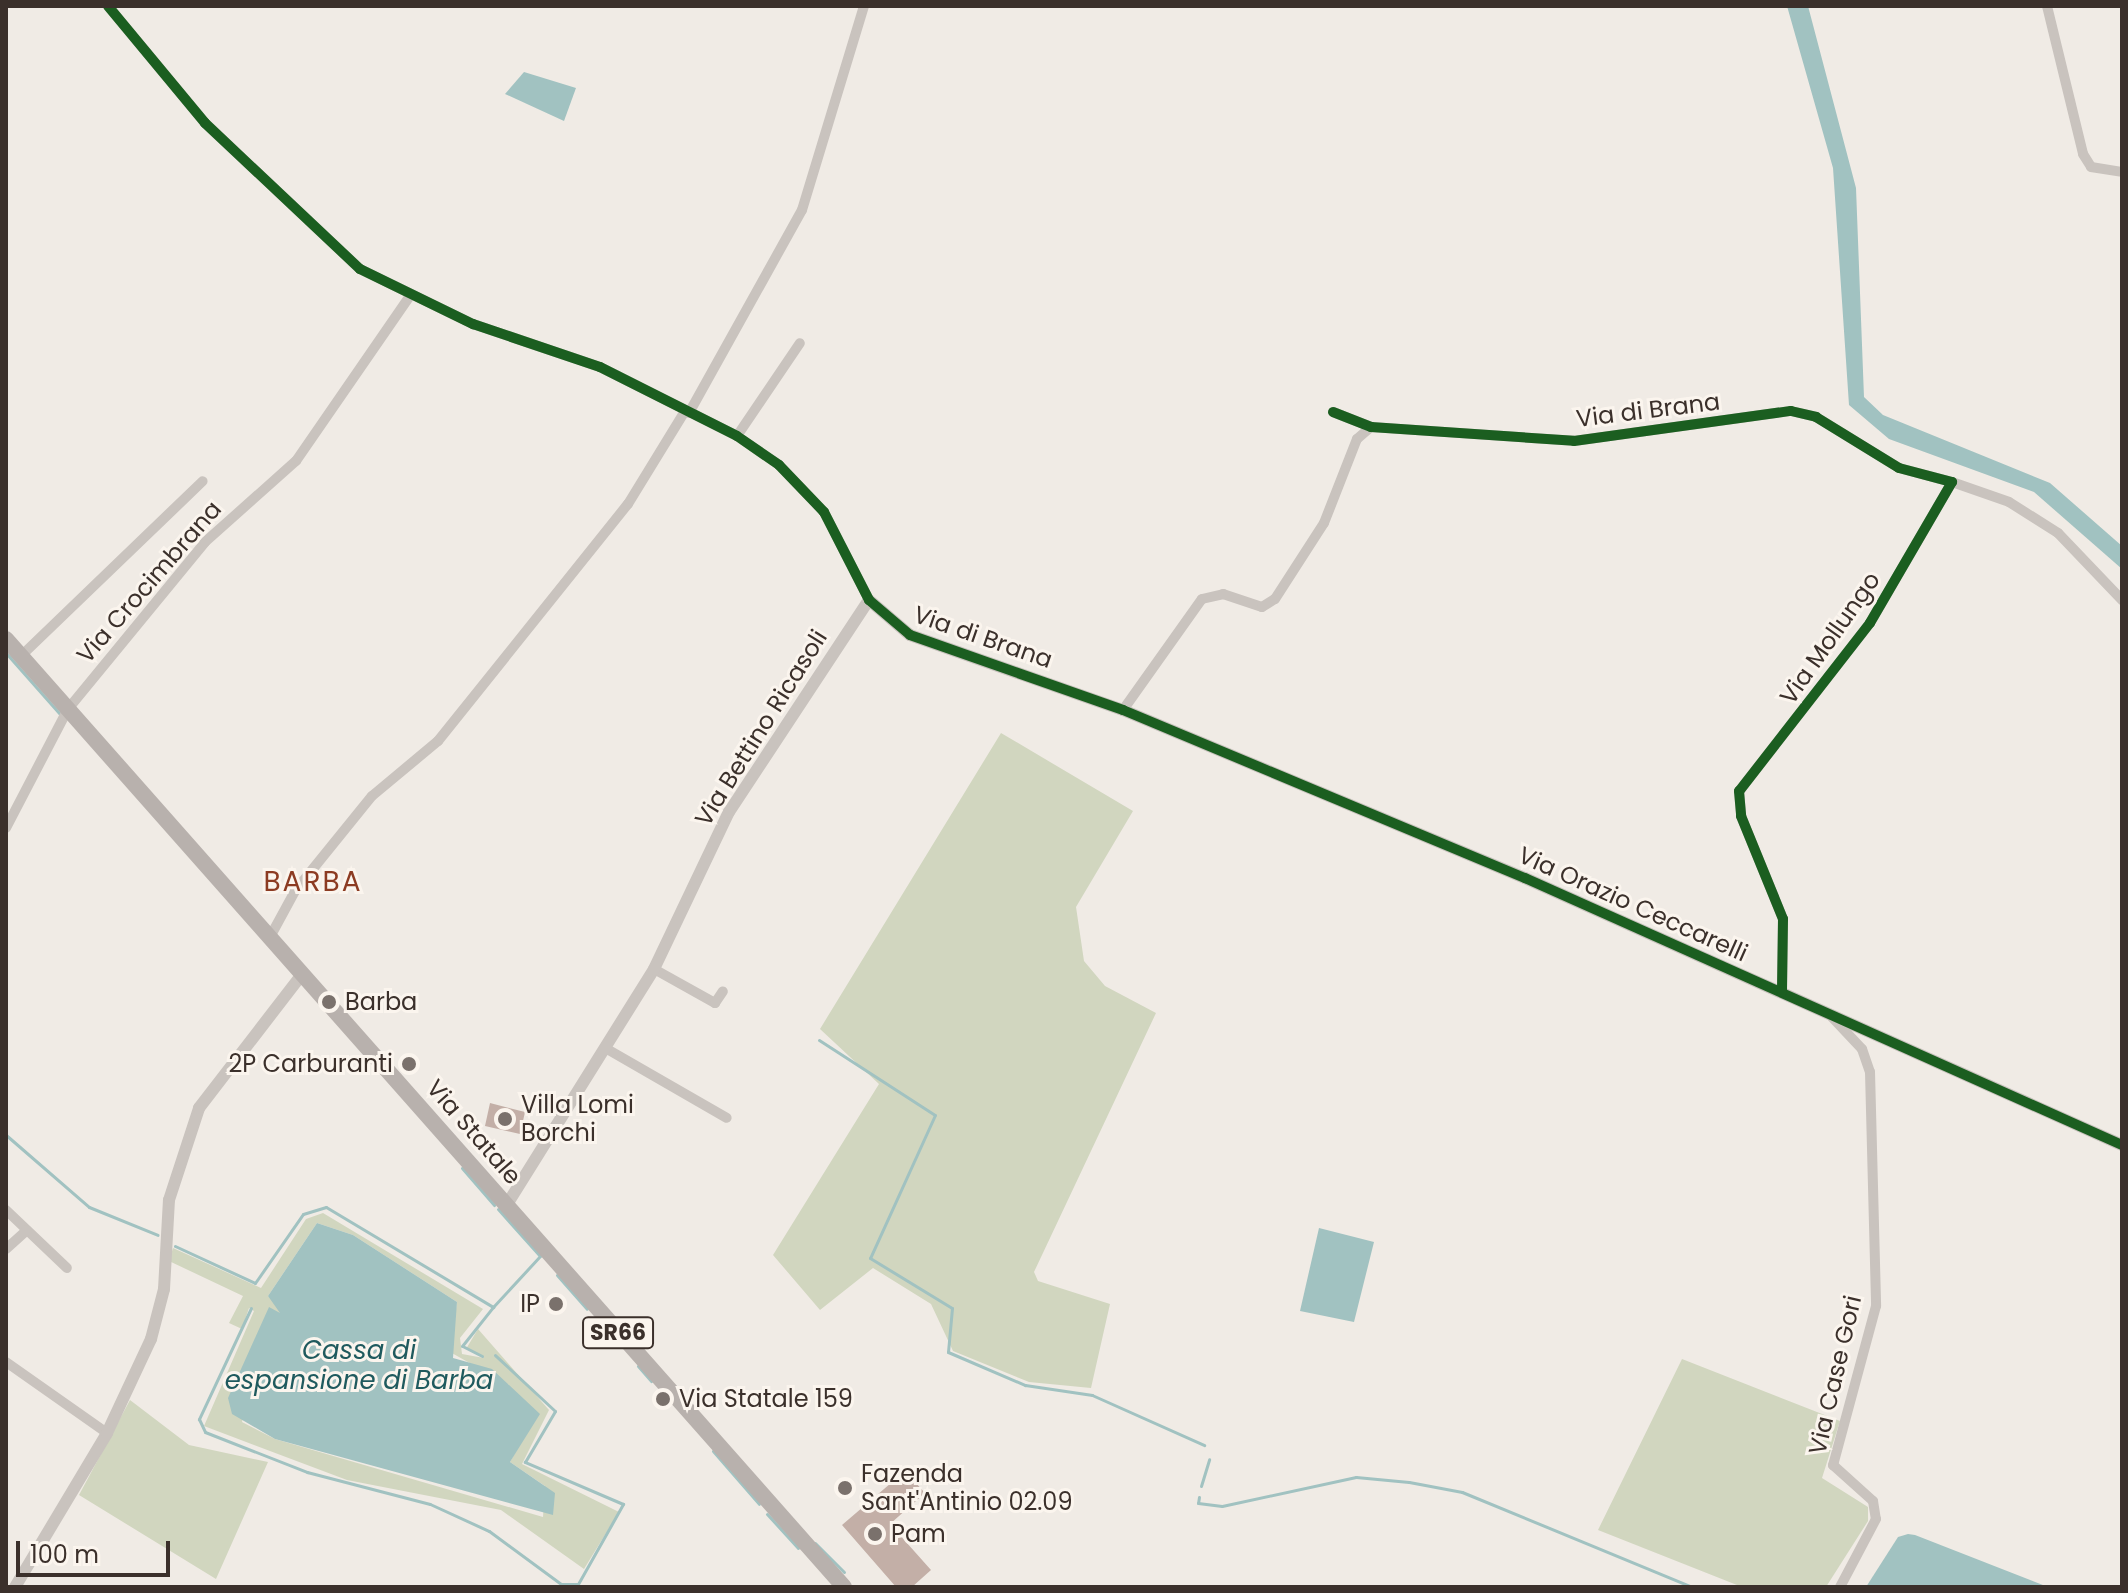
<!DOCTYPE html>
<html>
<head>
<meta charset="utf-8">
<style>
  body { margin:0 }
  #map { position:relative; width:2128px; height:1593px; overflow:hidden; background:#f0ebe5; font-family:Poppins,sans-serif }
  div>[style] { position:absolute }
  .green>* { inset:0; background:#d1d6bf }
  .water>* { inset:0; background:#a1c2c1 }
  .stream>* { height:3px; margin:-1.5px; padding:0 1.5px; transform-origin:1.5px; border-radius:1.5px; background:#a1c2c1 }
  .building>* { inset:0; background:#c3afa7 }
  .minor>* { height:10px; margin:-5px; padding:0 5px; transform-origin:5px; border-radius:5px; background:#c9c3be }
  .tertiary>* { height:12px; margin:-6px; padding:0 6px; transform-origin:6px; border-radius:6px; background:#c9c3be }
  .primary>* { height:16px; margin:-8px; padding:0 8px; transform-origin:8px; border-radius:8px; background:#b8b1ad }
  .cycleway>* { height:10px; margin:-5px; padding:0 5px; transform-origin:5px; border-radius:5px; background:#1b5e20 }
  .dots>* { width:22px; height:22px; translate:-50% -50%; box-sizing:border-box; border:4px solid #fbf5ee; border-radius:50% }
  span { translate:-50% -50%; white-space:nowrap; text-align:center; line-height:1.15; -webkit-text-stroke:6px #fbf5ee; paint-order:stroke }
  .shield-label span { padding:2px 6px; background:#fbf5ee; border:2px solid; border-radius:6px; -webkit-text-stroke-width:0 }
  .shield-label { font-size:22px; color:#3b302b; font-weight:700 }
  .street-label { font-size:24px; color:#3b302b }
  .poi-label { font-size:24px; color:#3b302b }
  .left { translate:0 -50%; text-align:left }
  .right { translate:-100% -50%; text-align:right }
  .water-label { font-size:26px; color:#1f5a5e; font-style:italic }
  .quarter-label { font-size:28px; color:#8c3b22; letter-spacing:2px }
  .frame { position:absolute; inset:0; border:8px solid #3b302b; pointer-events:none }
  .scale { position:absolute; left:16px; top:1541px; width:154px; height:36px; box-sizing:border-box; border:4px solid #3b302b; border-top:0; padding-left:10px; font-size:24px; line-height:28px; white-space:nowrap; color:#3b302b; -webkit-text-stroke:6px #fbf5ee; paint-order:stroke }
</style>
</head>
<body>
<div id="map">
  <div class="green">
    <i style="clip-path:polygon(1001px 733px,1133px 811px,1076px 907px,1084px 961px,1105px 986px,1156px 1013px,1034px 1272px,1038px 1281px,1110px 1304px,1091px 1388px,1029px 1382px,953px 1351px,931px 1304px,873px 1268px,820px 1310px,773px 1255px,879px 1084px,820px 1029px)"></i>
    <i style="clip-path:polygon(evenodd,323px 1213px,483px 1309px,460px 1338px,462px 1354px,484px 1358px,466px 1349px,478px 1329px,549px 1410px,522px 1464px,619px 1512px,584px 1569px,501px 1510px,347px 1480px,204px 1426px,254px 1311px,249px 1308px,242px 1329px,229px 1323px,243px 1296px,169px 1261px,173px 1248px,261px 1288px,306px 1219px,323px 1213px,317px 1223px,353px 1235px,457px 1302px,450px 1352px,509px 1385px,521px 1442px,510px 1462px,545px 1486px,543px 1517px,275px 1439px,242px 1422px,269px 1308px,280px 1314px,282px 1306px,268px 1296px,317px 1223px)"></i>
    <i style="clip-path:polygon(1682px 1359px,1840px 1421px,1822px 1478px,1868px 1507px,1868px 1521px,1826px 1587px,1742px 1587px,1598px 1530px)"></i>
    <i style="clip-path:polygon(130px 1400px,189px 1445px,268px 1462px,216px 1579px,79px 1495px)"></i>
  </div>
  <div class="water">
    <i style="clip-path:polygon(1787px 6px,1808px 6px,1856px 188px,1864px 397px,1883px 415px,2050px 483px,2122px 546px,2122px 569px,2034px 492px,1889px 439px,1849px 405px,1833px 168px)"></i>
    <i style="clip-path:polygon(524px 72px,576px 88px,564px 121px,505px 94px)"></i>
    <i style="clip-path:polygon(317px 1223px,353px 1235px,457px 1302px,453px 1358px,492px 1369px,540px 1414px,510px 1462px,555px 1493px,553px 1515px,275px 1439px,232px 1414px,228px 1398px,269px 1307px,280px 1313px,268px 1296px)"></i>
    <i style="clip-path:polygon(1319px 1228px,1374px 1242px,1354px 1322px,1300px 1311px)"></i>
    <i style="clip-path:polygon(1908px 1534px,1915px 1535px,2048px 1587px,1866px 1587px,1898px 1537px)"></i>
  </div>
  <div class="stream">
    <i style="left:6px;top:653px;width:81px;rotate:48.5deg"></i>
    <i style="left:819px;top:1040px;width:138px;rotate:32.9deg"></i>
    <i style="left:935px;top:1115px;width:157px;rotate:114.4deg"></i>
    <i style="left:870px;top:1258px;width:96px;rotate:31.4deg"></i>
    <i style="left:952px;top:1308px;width:44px;rotate:95.2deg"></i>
    <i style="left:948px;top:1352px;width:84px;rotate:23.2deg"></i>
    <i style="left:1025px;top:1385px;width:68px;rotate:8.5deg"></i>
    <i style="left:1092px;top:1395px;width:123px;rotate:24.1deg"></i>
    <i style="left:6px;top:1135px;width:110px;rotate:40.9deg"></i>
    <i style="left:89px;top:1207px;width:74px;rotate:22.1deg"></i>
    <i style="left:462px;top:1168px;width:49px;rotate:49.1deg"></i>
    <i style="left:175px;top:1246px;width:88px;rotate:24.8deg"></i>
    <i style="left:255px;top:1283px;width:84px;rotate:-55.2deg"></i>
    <i style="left:303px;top:1214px;width:24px;rotate:-17deg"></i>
    <i style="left:326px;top:1207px;width:195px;rotate:30.9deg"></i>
    <i style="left:493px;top:1307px;width:69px;rotate:-47.3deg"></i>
    <i style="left:540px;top:1256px;width:63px;rotate:-131.8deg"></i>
    <i style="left:557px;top:1275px;width:45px;rotate:48.6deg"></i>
    <i style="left:251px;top:1308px;width:123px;rotate:115.1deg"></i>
    <i style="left:199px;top:1419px;width:14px;rotate:65deg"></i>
    <i style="left:205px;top:1432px;width:110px;rotate:21.4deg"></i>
    <i style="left:307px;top:1472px;width:127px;rotate:14.6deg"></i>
    <i style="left:430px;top:1504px;width:65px;rotate:24.6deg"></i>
    <i style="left:489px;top:1531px;width:89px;rotate:36.4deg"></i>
    <i style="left:561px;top:1584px;width:17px"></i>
    <i style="left:578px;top:1584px;width:92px;rotate:-60.6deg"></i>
    <i style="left:623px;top:1504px;width:107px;rotate:-156.8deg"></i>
    <i style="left:525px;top:1462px;width:59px;rotate:-59.5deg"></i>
    <i style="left:555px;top:1411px;width:82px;rotate:-137deg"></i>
    <i style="left:482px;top:1356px;width:22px;rotate:-153deg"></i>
    <i style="left:462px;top:1346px;width:50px;rotate:-51.5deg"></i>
    <i style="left:638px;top:1366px;width:20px;rotate:49deg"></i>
    <i style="left:713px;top:1451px;width:70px;rotate:49deg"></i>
    <i style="left:1201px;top:1486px;width:28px;rotate:-73deg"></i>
    <i style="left:1199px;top:1497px;width:6px;rotate:99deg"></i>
    <i style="left:1198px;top:1503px;width:24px;rotate:7deg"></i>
    <i style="left:1222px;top:1506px;width:137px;rotate:-12.2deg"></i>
    <i style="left:1356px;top:1477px;width:53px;rotate:5.4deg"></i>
    <i style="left:1409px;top:1482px;width:54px;rotate:10.7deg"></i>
    <i style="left:1462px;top:1492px;width:250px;rotate:22.4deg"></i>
    <i style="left:767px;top:1514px;width:46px;rotate:47.6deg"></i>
    <i style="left:815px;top:1543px;width:41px;rotate:45deg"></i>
  </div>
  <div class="building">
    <i style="clip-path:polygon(490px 1103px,525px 1112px,520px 1134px,485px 1126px)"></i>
    <i style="clip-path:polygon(905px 1471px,925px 1493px,890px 1524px,931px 1570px,912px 1587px,896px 1587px,842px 1525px)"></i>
  </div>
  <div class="minor">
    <i style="left:108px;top:6px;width:152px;rotate:50.3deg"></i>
    <i style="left:205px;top:123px;width:213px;rotate:43.3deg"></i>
    <i style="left:360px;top:269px;width:126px;rotate:26deg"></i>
    <i style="left:473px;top:324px;width:134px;rotate:18.7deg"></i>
    <i style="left:600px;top:367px;width:153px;rotate:26.7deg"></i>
    <i style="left:737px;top:436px;width:51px;rotate:34.6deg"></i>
    <i style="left:779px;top:465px;width:65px;rotate:46.2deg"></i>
    <i style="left:824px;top:512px;width:99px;rotate:62.9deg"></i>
    <i style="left:2047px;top:6px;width:152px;rotate:76.3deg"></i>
    <i style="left:2083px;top:154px;width:15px;rotate:58deg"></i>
    <i style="left:2091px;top:167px;width:31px;rotate:9deg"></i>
    <i style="left:1333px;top:412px;width:41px;rotate:21.5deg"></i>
    <i style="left:1371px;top:427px;width:203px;rotate:3.9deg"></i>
    <i style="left:1574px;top:441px;width:219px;rotate:-7.9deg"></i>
    <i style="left:1791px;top:411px;width:26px;rotate:13deg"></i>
    <i style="left:1816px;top:417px;width:97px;rotate:31.6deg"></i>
    <i style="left:1899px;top:468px;width:55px;rotate:14.8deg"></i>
    <i style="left:1952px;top:482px;width:163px;rotate:120.2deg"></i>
    <i style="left:1870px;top:623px;width:213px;rotate:127.9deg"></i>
    <i style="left:1739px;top:791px;width:25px;rotate:85deg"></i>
    <i style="left:1741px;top:816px;width:111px;rotate:67.8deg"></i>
    <i style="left:1783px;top:919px;width:73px;rotate:90.8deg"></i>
    <i style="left:689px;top:413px;width:232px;rotate:-60.9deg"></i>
    <i style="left:802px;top:210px;width:213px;rotate:-73.1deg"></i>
    <i style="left:737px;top:436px;width:112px;rotate:-55.9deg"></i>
    <i style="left:1952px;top:482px;width:60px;rotate:19.3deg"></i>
    <i style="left:2009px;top:502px;width:58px;rotate:32.3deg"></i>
    <i style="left:2058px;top:533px;width:93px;rotate:46.3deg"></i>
    <i style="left:21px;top:656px;width:252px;rotate:-43.9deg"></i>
    <i style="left:1123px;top:710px;width:136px;rotate:-54.6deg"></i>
    <i style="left:1202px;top:599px;width:22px;rotate:-13deg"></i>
    <i style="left:1223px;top:594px;width:41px;rotate:18.4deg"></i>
    <i style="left:1262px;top:607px;width:15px;rotate:-32deg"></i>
    <i style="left:1275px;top:599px;width:90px;rotate:-57.2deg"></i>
    <i style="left:1324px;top:523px;width:90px;rotate:-68.6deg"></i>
    <i style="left:1357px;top:439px;width:18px;rotate:-41deg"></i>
    <i style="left:6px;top:828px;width:134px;rotate:-62.5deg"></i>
    <i style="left:68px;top:709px;width:216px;rotate:-50.6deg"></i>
    <i style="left:205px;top:542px;width:122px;rotate:-41.7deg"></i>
    <i style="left:296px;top:461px;width:201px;rotate:-55.4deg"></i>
    <i style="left:270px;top:937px;width:52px;rotate:-61.5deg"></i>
    <i style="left:295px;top:891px;width:122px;rotate:-51deg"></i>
    <i style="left:372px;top:796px;width:86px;rotate:-39.8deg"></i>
    <i style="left:438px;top:741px;width:304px;rotate:-51.3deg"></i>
    <i style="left:628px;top:504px;width:109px;rotate:-58.5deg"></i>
    <i style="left:654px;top:969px;width:70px;rotate:29.1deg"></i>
    <i style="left:715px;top:1003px;width:14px;rotate:-56deg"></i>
    <i style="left:1832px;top:1017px;width:44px;rotate:46.8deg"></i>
    <i style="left:1862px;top:1049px;width:24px;rotate:71deg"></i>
    <i style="left:1870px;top:1072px;width:234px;rotate:88.5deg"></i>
    <i style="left:1876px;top:1306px;width:165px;rotate:105.1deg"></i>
    <i style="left:1833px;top:1465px;width:54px;rotate:42deg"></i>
    <i style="left:1873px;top:1501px;width:18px;rotate:81deg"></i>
    <i style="left:1876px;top:1519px;width:77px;rotate:117.9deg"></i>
    <i style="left:607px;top:1049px;width:138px;rotate:29.9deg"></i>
    <i style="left:6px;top:1210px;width:84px;rotate:43.6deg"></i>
    <i style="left:6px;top:1249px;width:28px;rotate:-42deg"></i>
    <i style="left:6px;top:1362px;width:123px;rotate:35.1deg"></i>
  </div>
  <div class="tertiary">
    <i style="left:506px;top:1206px;width:279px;rotate:-58deg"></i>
    <i style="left:654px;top:969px;width:174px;rotate:-64.5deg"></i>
    <i style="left:729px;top:812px;width:254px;rotate:-56.6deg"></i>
    <i style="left:869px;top:600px;width:54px;rotate:40.5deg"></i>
    <i style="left:910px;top:635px;width:226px;rotate:19.4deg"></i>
    <i style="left:1123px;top:710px;width:436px;rotate:22.7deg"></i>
    <i style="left:1525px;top:878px;width:654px;rotate:24.1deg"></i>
    <i style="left:15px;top:1587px;width:179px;rotate:-59.1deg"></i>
    <i style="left:107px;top:1433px;width:104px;rotate:-64.9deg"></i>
    <i style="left:151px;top:1339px;width:52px;rotate:-75.4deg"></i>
    <i style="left:164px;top:1289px;width:89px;rotate:-86.8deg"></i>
    <i style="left:169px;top:1200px;width:97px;rotate:-71.9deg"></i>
    <i style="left:199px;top:1108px;width:170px;rotate:-52.4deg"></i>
  </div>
  <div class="primary">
    <i style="left:6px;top:639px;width:1265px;rotate:48.52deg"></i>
  </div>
  <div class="cycleway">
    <i style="left:108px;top:6px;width:152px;rotate:50.3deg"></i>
    <i style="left:205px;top:123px;width:213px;rotate:43.3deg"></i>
    <i style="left:360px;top:269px;width:126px;rotate:26deg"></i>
    <i style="left:473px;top:324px;width:134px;rotate:18.7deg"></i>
    <i style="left:600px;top:367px;width:153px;rotate:26.7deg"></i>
    <i style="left:737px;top:436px;width:51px;rotate:34.6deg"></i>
    <i style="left:779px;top:465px;width:65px;rotate:46.2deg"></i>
    <i style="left:824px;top:512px;width:99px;rotate:62.9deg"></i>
    <i style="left:869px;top:600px;width:54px;rotate:40.5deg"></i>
    <i style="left:910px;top:635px;width:226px;rotate:19.4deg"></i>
    <i style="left:1123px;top:710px;width:436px;rotate:22.7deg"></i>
    <i style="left:1525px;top:878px;width:654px;rotate:24.1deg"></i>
    <i style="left:1333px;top:412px;width:41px;rotate:21.5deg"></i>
    <i style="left:1371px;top:427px;width:203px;rotate:3.9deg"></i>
    <i style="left:1574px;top:441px;width:219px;rotate:-7.9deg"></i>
    <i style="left:1791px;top:411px;width:26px;rotate:13deg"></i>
    <i style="left:1816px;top:417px;width:97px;rotate:31.6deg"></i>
    <i style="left:1899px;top:468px;width:55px;rotate:14.8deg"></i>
    <i style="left:1952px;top:482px;width:163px;rotate:120.2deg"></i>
    <i style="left:1870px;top:623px;width:213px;rotate:127.9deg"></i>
    <i style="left:1739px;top:791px;width:25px;rotate:85deg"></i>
    <i style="left:1741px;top:816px;width:111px;rotate:67.8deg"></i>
    <i style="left:1783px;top:919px;width:73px;rotate:90.8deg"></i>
  </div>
  <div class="dots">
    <i style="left:329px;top:1002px;background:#7a716c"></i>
    <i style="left:409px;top:1064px;background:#7a716c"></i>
    <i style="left:505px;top:1119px;background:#7a716c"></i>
    <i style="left:556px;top:1304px;background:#7a716c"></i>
    <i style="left:663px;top:1399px;background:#7a716c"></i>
    <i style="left:845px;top:1488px;background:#7a716c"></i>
    <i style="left:875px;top:1534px;background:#7a716c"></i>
  </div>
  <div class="shield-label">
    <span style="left:618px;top:1333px">SR66</span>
  </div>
  <div class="street-label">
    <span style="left:1648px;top:410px;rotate:-7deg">Via di Brana</span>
    <span style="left:149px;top:582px;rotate:-49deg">Via Crocimbrana</span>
    <span style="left:983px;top:637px;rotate:19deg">Via di Brana</span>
    <span style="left:1830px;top:638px;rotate:-55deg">Via Mollungo</span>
    <span style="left:761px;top:728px;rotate:-58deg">Via Bettino Ricasoli</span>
    <span style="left:1633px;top:904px;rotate:24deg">Via Orazio Ceccarelli</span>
    <span style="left:474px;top:1132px;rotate:49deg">Via Statale</span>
    <span style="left:1835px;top:1375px;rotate:-77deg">Via Case Gori</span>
  </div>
  <div class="poi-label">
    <span class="left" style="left:345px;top:1002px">Barba</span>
    <span class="right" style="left:393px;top:1064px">2P Carburanti</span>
    <span class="left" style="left:521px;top:1119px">Villa Lomi<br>Borchi</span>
    <span class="right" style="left:540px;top:1304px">IP</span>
    <span class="left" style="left:679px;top:1399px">Via Statale 159</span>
    <span class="left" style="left:861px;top:1488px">Fazenda<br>Sant'Antinio 02.09</span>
    <span class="left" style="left:891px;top:1534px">Pam</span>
  </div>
  <div class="water-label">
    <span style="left:359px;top:1366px">Cassa di<br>espansione di Barba</span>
  </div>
  <div class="quarter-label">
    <span style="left:313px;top:882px">BARBA</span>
  </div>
  <div class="frame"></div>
  <div class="scale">100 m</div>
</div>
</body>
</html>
